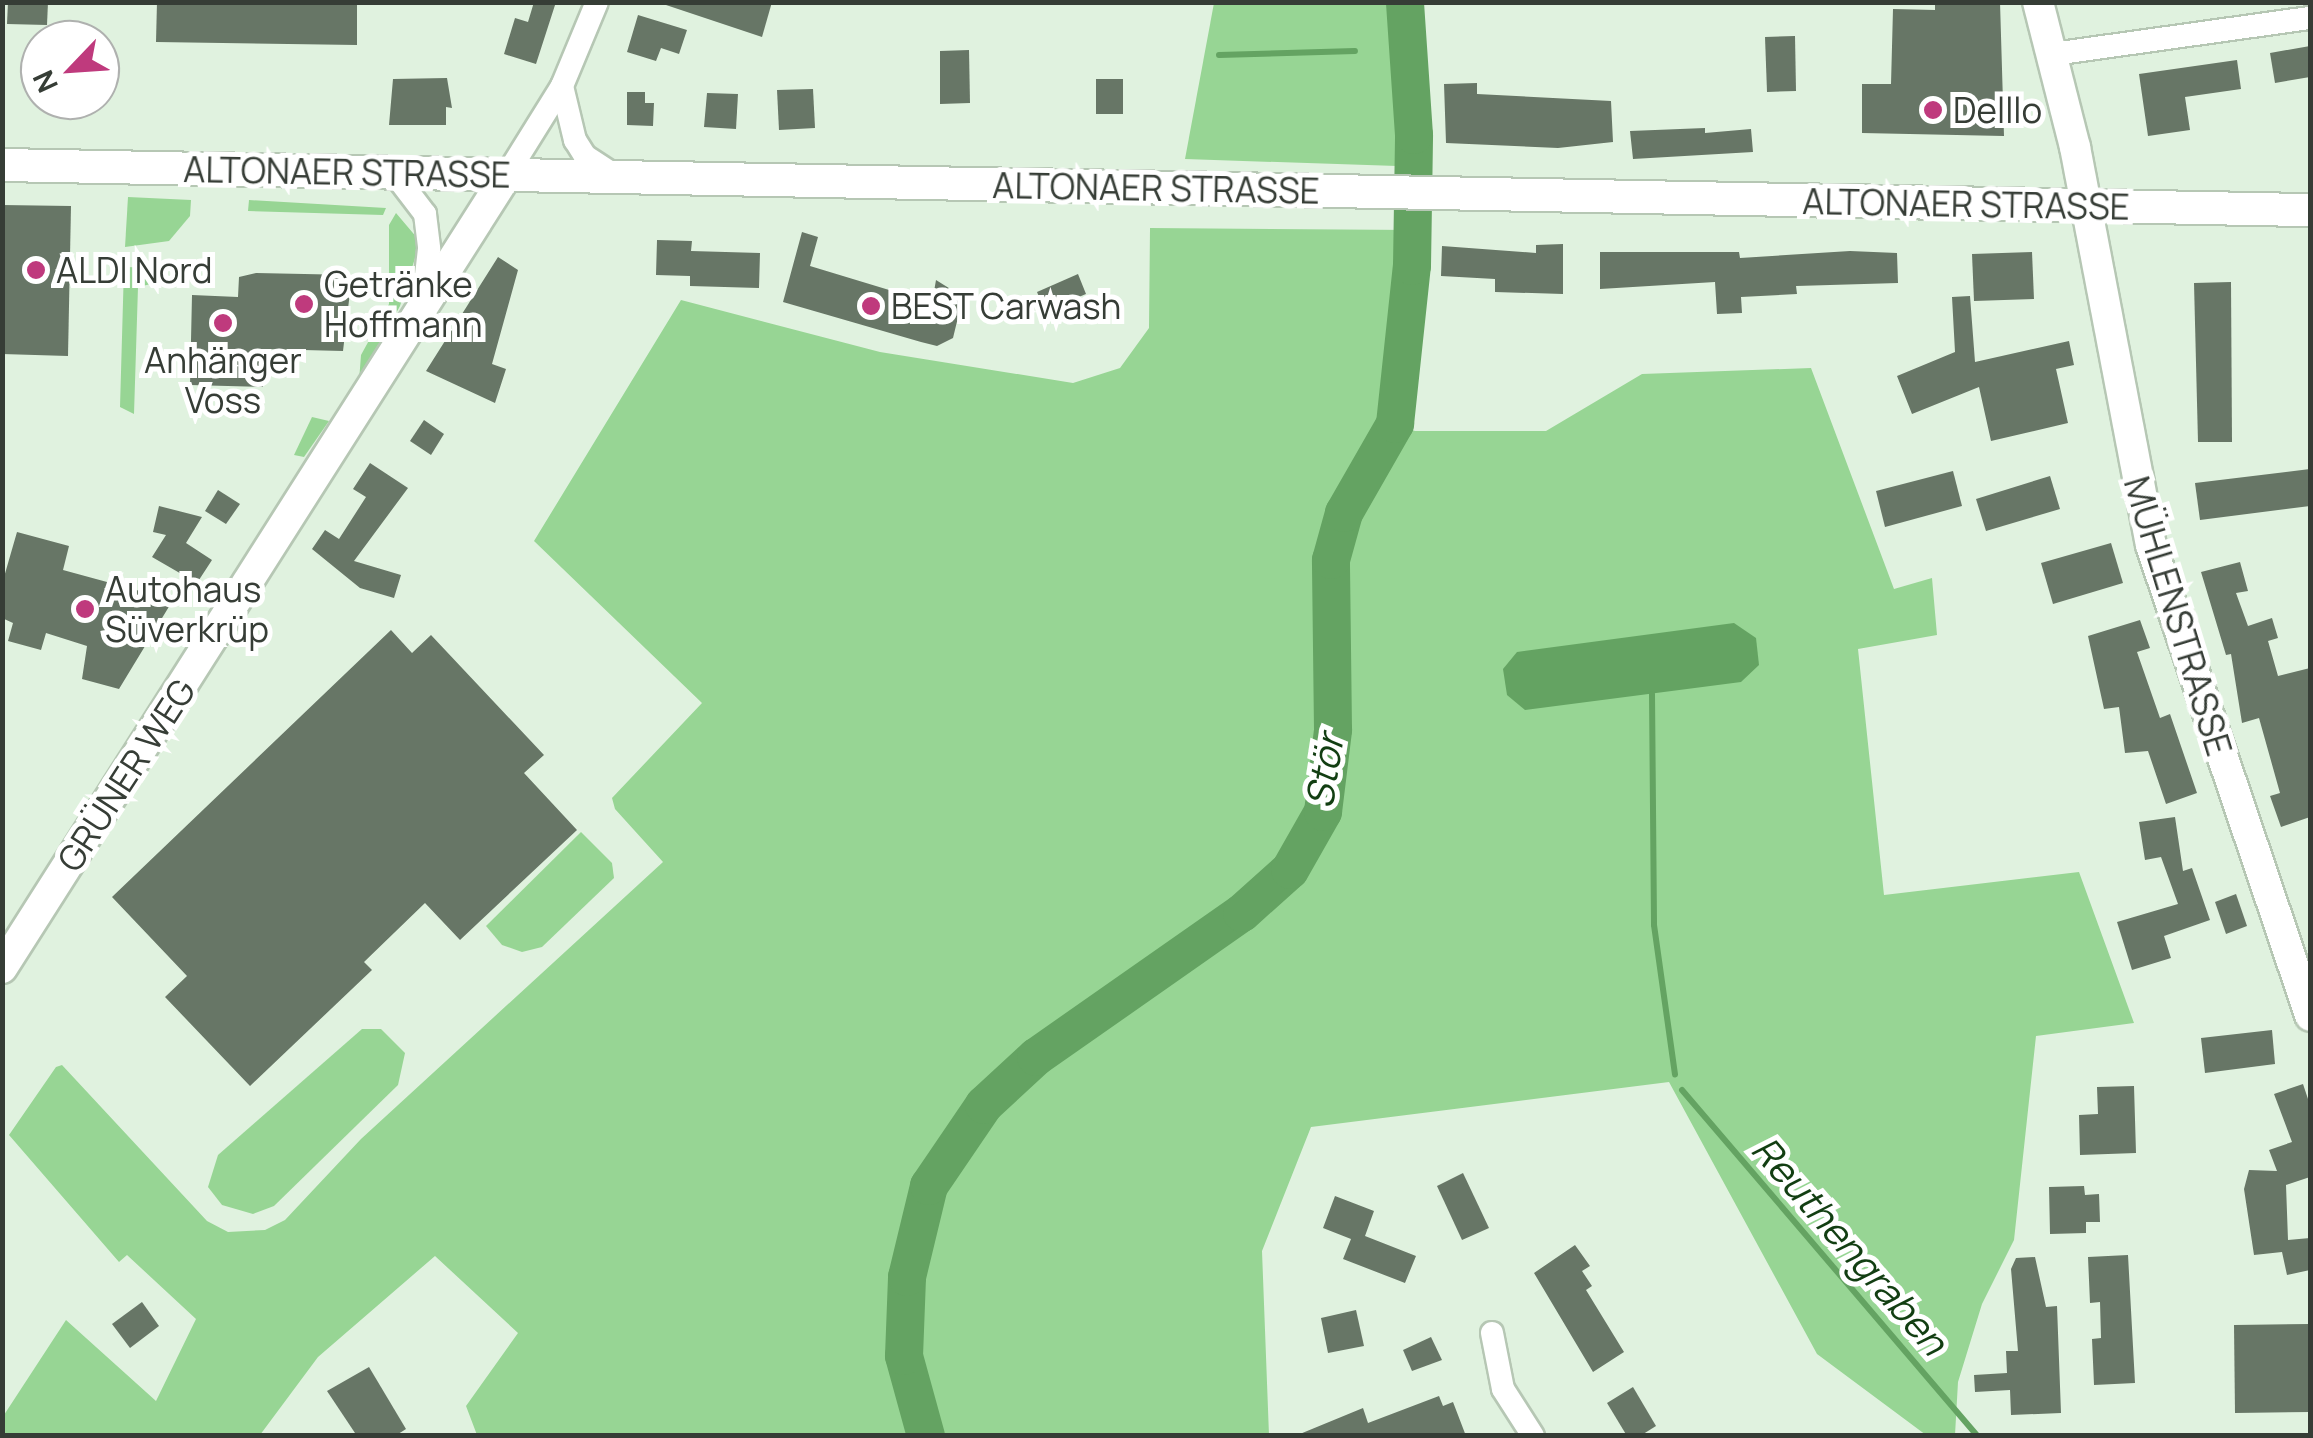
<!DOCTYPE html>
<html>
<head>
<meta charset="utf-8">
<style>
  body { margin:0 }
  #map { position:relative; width:2313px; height:1438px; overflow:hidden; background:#e0f2df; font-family:Manrope,sans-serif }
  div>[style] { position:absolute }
  .green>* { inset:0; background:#97d594 }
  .water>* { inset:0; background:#64a362 }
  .stream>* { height:6px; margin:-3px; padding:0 3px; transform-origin:3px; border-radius:3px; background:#64a362 }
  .river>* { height:38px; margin:-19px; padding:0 19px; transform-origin:19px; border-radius:19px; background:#64a362 }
  .building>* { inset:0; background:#677666 }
  .roads { filter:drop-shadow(2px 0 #b6c7b4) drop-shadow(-2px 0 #b6c7b4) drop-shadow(0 2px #b6c7b4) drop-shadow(0 -2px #b6c7b4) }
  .minor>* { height:22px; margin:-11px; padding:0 11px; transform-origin:11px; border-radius:11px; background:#fff }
  .tertiary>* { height:30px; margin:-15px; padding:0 15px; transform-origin:15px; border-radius:15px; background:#fff }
  .secondary>* { height:32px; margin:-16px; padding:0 16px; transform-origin:16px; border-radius:16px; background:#fff }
  .dots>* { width:28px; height:28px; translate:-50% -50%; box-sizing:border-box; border:5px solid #fff; border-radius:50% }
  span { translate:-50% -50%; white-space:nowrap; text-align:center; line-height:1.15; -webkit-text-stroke:10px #fff; paint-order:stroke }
  .poi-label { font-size:35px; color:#363d36 }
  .left { translate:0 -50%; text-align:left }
  .street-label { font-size:35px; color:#363d36 }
  .water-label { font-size:38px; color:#123e12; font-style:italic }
  .frame { position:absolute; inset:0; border:5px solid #363d36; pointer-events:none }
  .north { position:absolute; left:20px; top:20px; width:100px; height:100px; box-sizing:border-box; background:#fff; border:2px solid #afb1af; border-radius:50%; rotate:245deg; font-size:28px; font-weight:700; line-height:40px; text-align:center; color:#363d36 }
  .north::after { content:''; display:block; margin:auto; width:35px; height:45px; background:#bf3a7d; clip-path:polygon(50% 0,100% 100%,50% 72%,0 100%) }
</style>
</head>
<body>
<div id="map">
  <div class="green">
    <i style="clip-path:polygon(1214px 3px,1421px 3px,1427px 167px,1185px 159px)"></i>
    <i style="clip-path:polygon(128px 197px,191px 200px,190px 216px,169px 241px,125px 247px)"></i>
    <i style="clip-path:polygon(249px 200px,386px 208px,383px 215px,248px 211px)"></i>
    <i style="clip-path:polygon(396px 213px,418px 239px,416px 255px,400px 306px,359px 381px,361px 355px,389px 304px,389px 225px)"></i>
    <i style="clip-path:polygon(1150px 228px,1412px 230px,1396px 424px,1415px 431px,1546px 431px,1642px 374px,1811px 368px,1894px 589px,1932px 578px,1937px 635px,1858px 649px,1884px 895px,2079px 872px,2134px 1023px,2036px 1036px,2014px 1240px,1982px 1304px,1958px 1382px,1955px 1435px,1926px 1435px,1817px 1354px,1669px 1082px,1311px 1127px,1262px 1251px,1269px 1435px,477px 1435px,466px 1406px,518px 1333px,435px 1256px,318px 1357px,260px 1435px,3px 1435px,2px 1418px,66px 1320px,156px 1401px,196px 1319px,127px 1255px,119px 1262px,9px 1135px,56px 1067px,62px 1065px,207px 1221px,228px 1232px,265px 1230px,285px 1220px,361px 1139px,663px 862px,615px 809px,612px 798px,702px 703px,534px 541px,681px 300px,880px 352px,1073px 383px,1120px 368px,1149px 328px)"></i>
    <i style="clip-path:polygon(124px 267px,165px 268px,151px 284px,138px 287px,134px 414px,120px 407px)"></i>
    <i style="clip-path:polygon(312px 417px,329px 421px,304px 457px,294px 455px)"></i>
    <i style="clip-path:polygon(581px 832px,612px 863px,614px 878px,542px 947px,522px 952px,502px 945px,486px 926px)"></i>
    <i style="clip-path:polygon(362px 1029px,381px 1029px,405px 1053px,398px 1085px,274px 1206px,253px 1214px,222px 1205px,208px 1187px,218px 1155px)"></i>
  </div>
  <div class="water">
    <i style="clip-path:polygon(1734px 623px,1756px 638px,1759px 665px,1741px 682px,1525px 710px,1507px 695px,1503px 669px,1517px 652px)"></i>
  </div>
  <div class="stream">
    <i style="left:1219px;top:55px;width:136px;rotate:-1.7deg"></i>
    <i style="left:1652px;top:694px;width:231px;rotate:89.5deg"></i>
    <i style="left:1654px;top:925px;width:151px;rotate:82deg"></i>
    <i style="left:1682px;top:1090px;width:455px;rotate:49.5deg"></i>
  </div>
  <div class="river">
    <i style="left:926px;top:1436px;width:83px;rotate:-105.4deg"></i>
    <i style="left:904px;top:1356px;width:79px;rotate:-87.8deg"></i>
    <i style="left:907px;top:1277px;width:94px;rotate:-76.4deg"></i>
    <i style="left:929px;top:1186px;width:98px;rotate:-55.8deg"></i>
    <i style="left:984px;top:1105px;width:71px;rotate:-42.7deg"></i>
    <i style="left:1036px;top:1057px;width:251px;rotate:-35deg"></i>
    <i style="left:1242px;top:913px;width:64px;rotate:-41.9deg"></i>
    <i style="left:1290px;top:870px;width:67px;rotate:-60.4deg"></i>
    <i style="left:1323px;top:812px;width:83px;rotate:-83deg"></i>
    <i style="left:1333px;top:730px;width:170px;rotate:-90.7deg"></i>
    <i style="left:1331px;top:560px;width:49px;rotate:-74.5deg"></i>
    <i style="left:1344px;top:513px;width:103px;rotate:-60.2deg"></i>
    <i style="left:1395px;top:424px;width:159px;rotate:-83.9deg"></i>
    <i style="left:1412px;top:266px;width:131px;rotate:-89.1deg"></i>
    <i style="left:1414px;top:135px;width:133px;rotate:-93.9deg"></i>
  </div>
  <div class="building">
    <i style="clip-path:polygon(8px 2px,48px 2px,47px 25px,7px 24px)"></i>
    <i style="clip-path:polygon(157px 2px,357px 2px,357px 45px,156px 42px)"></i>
    <i style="clip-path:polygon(534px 2px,556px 2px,536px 64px,504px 54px,515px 18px,528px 22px)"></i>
    <i style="clip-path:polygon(657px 2px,772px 2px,762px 37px)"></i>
    <i style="clip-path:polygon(1935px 2px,2000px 2px,2004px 136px,1862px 133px,1862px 84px,1891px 84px,1893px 9px,1935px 10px)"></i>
    <i style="clip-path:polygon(638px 15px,687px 30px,679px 54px,661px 48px,656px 61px,627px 52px)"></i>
    <i style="clip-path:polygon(1795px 36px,1796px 91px,1767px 92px,1765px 37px)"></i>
    <i style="clip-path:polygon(2310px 46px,2310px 77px,2275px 83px,2270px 53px)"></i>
    <i style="clip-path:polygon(969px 50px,970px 103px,940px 104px,940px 51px)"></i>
    <i style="clip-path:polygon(2237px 60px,2241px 89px,2185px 97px,2190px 130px,2148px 136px,2139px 74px)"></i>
    <i style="clip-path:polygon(447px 78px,452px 108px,446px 107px,446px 125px,389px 125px,393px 79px)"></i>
    <i style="clip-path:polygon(1096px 79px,1123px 79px,1123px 114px,1096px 114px)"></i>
    <i style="clip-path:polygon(1477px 83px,1477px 94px,1611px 101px,1613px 142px,1558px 148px,1446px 143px,1444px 84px)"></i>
    <i style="clip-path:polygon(813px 89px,815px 128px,779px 130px,777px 90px)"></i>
    <i style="clip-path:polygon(627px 92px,645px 92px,645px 103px,654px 103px,653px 126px,627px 125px)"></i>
    <i style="clip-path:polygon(707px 93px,738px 94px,736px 129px,704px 127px)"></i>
    <i style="clip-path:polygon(1705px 128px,1705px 133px,1751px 129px,1753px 152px,1633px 159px,1630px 131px)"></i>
    <i style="clip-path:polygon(2px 205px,71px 206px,68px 356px,2px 354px)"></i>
    <i style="clip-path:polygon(802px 232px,818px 237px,810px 266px,932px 303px,936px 280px,952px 290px,961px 305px,953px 338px,937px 346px,921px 342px,783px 302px)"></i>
    <i style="clip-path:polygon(657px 240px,692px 241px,691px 251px,760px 253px,759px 288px,690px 286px,690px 276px,656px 275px)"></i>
    <i style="clip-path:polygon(1563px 244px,1563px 294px,1495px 292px,1495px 279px,1441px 276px,1442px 246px,1536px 253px,1536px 245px)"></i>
    <i style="clip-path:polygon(1850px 251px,1897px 253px,1898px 283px,1796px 286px,1797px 294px,1741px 297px,1742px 313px,1717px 314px,1715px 282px,1600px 289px,1600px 252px,1739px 252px,1740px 258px)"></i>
    <i style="clip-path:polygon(2032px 252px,2034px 299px,1974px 301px,1972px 254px)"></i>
    <i style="clip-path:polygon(498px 257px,518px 270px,492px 364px,506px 369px,495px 403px,426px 371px)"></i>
    <i style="clip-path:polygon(256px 273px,352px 275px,343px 351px,264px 349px,263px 387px,190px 385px,192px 295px,238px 297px,239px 277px)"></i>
    <i style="clip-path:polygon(1078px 274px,1086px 294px,1045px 311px,1037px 292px)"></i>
    <i style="clip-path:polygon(2231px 282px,2232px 442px,2198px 442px,2194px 283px)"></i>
    <i style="clip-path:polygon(1970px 296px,1975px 362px,2069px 341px,2074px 365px,2056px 369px,2068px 423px,1991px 441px,1979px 387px,1912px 414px,1897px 376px,1955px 352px,1952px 297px)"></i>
    <i style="clip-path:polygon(424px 420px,444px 434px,431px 455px,410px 441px)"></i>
    <i style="clip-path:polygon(370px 463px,408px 488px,354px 561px,401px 575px,394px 598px,360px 588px,312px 549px,325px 530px,339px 539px,366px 497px,353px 489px)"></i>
    <i style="clip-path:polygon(2310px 469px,2310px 506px,2200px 520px,2195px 483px)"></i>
    <i style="clip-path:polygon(1953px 471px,1962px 506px,1885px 527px,1876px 491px)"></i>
    <i style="clip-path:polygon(2050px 476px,2060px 509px,1986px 531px,1976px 499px)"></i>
    <i style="clip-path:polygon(218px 490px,240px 504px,226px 524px,205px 511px)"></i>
    <i style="clip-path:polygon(159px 506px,202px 517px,186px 543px,212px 560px,197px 583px,152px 557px,166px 535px,153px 532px)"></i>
    <i style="clip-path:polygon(17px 532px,69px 546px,63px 570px,173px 600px,119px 689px,82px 679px,87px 646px,46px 633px,41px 650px,8px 641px,13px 623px,2px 618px,2px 584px)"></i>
    <i style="clip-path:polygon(2111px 543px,2123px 583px,2053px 604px,2041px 563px)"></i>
    <i style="clip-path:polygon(2240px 562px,2248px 591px,2236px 593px,2248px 626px,2272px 618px,2278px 638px,2268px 641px,2278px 676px,2310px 668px,2310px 817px,2281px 827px,2270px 796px,2280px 793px,2259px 718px,2242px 723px,2231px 654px,2226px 655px,2201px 572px)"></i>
    <i style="clip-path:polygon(2140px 620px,2150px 648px,2137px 652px,2160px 718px,2170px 714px,2197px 793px,2166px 804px,2148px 751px,2125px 753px,2119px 707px,2104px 709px,2088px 636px)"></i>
    <i style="clip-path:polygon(391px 630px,412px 653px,431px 635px,544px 755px,524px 773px,577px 830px,460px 940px,425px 903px,364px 962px,372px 970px,250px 1086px,165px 997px,187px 976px,112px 897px)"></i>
    <i style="clip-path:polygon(2175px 817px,2183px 871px,2192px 868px,2210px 920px,2164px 936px,2171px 958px,2132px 970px,2117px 922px,2178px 904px,2161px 857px,2145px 860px,2139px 822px)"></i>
    <i style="clip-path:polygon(2236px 894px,2247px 926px,2226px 934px,2215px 902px)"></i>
    <i style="clip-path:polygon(2272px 1030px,2275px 1064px,2205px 1073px,2201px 1038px)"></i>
    <i style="clip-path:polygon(2303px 1084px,2310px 1105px,2310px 1177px,2286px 1185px,2288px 1240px,2310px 1238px,2310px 1270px,2287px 1275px,2282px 1252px,2254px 1255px,2244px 1189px,2249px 1170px,2277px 1171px,2269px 1150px,2292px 1142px,2274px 1094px)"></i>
    <i style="clip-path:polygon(2134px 1086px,2136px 1153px,2080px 1155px,2079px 1115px,2098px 1114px,2097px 1087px)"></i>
    <i style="clip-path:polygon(1463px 1173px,1489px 1228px,1462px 1240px,1437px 1186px)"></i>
    <i style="clip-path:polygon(2084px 1186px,2085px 1195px,2099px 1194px,2100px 1222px,2086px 1222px,2086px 1233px,2050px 1234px,2049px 1187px)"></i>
    <i style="clip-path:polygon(1335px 1196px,1374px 1211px,1365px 1236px,1416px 1256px,1405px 1283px,1343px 1259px,1351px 1239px,1323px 1228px)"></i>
    <i style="clip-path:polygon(1575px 1245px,1590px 1266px,1582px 1271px,1592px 1286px,1586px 1290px,1624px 1352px,1593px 1372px,1534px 1273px)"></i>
    <i style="clip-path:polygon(2128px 1255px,2135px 1383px,2094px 1385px,2092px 1339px,2101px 1338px,2100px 1302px,2090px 1303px,2088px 1257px)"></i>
    <i style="clip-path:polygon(2035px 1257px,2046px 1307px,2057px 1306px,2061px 1413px,2011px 1415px,2010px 1390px,1975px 1392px,1974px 1375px,2007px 1373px,2006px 1351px,2018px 1351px,2011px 1269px,2016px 1258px)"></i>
    <i style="clip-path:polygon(142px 1302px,159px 1326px,130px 1348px,112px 1324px)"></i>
    <i style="clip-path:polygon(1356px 1310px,1364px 1346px,1328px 1353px,1321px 1318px)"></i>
    <i style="clip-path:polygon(2310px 1324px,2310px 1412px,2235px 1413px,2234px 1325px)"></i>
    <i style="clip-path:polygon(1431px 1337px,1442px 1360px,1412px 1371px,1403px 1350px)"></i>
    <i style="clip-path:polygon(369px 1367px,406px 1429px,395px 1436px,357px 1436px,327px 1391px)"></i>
    <i style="clip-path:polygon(1633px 1387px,1656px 1426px,1640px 1436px,1627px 1436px,1607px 1403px)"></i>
    <i style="clip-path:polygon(1439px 1396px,1443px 1406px,1453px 1402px,1466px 1436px,1295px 1436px,1363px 1408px,1368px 1423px)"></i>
  </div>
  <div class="roads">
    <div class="minor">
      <i style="left:2053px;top:54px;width:260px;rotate:-8deg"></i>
      <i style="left:562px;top:86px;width:56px;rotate:76.5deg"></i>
      <i style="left:575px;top:140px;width:19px;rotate:58deg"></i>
      <i style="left:585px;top:156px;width:37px;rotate:33deg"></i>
      <i style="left:393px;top:172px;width:53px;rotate:52.7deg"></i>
      <i style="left:425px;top:214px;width:35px;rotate:83deg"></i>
      <i style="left:429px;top:249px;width:53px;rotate:96.5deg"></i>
      <i style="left:506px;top:176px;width:106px;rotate:-58.1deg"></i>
      <i style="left:562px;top:86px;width:91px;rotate:-67.4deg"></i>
      <i style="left:1492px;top:1333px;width:57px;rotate:78.9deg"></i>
      <i style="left:1503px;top:1389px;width:56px;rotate:57.4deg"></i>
    </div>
    <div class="tertiary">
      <i style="left:2038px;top:2px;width:150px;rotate:75.7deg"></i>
      <i style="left:2075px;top:147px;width:405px;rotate:79.2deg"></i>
      <i style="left:2151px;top:545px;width:497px;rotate:71.3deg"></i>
      <i style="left:2px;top:968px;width:939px;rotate:-57.53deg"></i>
    </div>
    <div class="secondary">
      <i style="left:2px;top:165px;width:2308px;rotate:1.12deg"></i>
    </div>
  </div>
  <div class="dots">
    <i style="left:1933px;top:110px;background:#bf3a7d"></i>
    <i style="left:36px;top:270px;background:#bf3a7d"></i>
    <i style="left:304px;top:304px;background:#bf3a7d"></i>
    <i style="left:871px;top:306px;background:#bf3a7d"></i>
    <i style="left:223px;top:323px;background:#bf3a7d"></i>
    <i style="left:85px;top:609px;background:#bf3a7d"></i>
  </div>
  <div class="poi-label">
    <span class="left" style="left:1953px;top:110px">Delllo</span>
    <span class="left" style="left:56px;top:270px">ALDI Nord</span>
    <span class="left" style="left:324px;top:304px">Getränke<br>Hoffmann</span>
    <span class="left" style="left:891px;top:306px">BEST Carwash</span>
    <span style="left:223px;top:380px">Anhänger<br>Voss</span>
    <span class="left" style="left:105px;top:609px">Autohaus<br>Süverkrüp</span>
  </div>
  <div class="street-label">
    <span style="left:347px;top:172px;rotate:1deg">ALTONAER STRASSE</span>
    <span style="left:1156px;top:188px;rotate:1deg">ALTONAER STRASSE</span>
    <span style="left:1966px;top:204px;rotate:1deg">ALTONAER STRASSE</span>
    <span style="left:2178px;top:616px;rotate:73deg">MÜHLENSTRASSE</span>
    <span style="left:126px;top:775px;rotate:-57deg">GRÜNER WEG</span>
  </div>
  <div class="water-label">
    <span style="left:1324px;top:771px;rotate:-81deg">Stör</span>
    <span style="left:1850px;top:1245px;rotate:49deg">Reuthengraben</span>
  </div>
  <div class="frame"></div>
  <div class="north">N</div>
</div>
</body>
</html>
